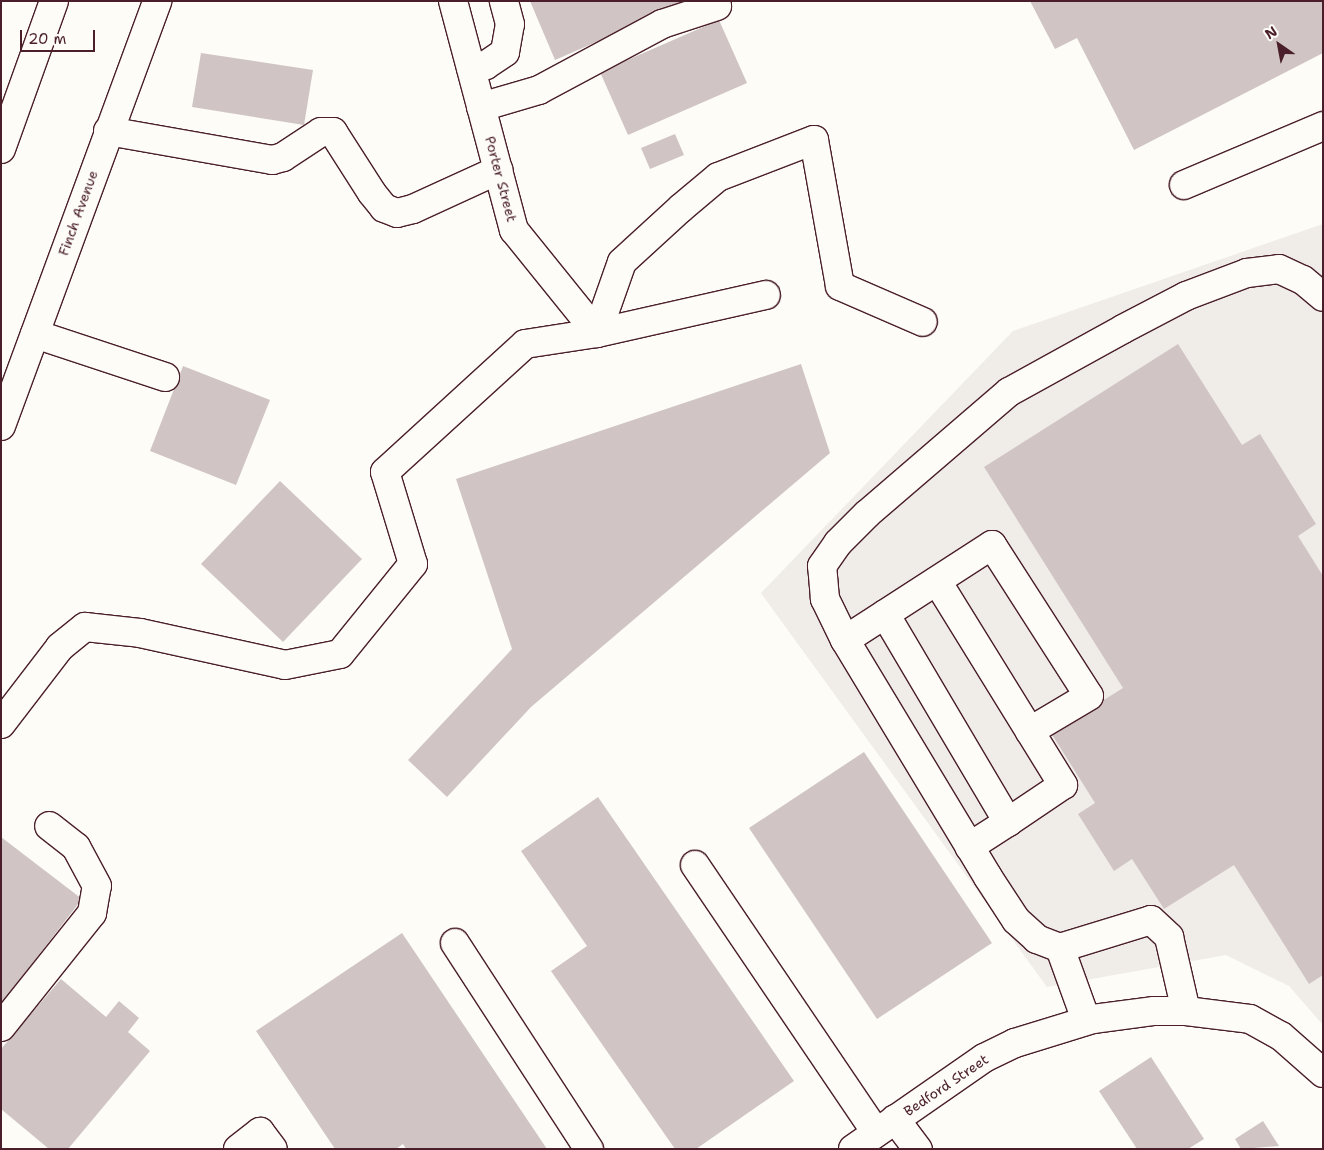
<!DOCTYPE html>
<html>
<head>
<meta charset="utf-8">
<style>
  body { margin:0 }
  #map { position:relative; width:1324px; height:1150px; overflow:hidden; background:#fdfcf7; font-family:"Shantell Sans",sans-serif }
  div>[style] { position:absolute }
  .built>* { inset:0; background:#f0ece8 }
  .building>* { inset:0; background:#d0c5c4 }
  .roads { filter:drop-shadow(1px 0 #4a1f2b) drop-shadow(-1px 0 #4a1f2b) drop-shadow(0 1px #4a1f2b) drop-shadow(0 -1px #4a1f2b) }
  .minor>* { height:28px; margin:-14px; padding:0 14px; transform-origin:14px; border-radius:14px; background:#fdfcf7 }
  .highway>* { height:28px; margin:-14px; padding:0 14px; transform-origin:14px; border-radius:14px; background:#fdfcf7 }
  span { translate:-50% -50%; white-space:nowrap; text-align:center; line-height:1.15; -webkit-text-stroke:5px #fdfcf7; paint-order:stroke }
  .street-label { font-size:14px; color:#4a1f2b }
  .frame { position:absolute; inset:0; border:2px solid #4a1f2b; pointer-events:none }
  .north { position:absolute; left:1254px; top:20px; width:50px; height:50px; -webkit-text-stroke:4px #fdfcf7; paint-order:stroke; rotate:327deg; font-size:14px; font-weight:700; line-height:20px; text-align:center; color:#4a1f2b }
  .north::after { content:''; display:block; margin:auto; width:18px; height:22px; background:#4a1f2b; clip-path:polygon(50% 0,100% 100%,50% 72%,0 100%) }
  .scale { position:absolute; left:20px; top:30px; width:75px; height:22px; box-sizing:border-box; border:2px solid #4a1f2b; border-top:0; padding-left:6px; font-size:15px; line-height:18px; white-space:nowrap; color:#4a1f2b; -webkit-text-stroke:4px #fdfcf7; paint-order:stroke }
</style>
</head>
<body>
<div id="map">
  <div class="built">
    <i style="clip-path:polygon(1323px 224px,1323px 1025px,1289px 986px,1226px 955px,1047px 987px,761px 593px,1013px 331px)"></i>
  </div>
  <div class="building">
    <i style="clip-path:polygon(530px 1px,690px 1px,555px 60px)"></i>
    <i style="clip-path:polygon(1030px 1px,1323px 1px,1323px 53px,1134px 150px,1077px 38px,1055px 49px)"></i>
    <i style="clip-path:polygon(719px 20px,747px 83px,628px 135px,600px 72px)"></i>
    <i style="clip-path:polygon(201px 53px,313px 70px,304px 125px,192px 107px)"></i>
    <i style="clip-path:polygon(675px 134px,684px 155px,650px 169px,641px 148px)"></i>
    <i style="clip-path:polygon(1178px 344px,1242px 445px,1260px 434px,1316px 524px,1298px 536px,1323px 576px,1323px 975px,1309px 984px,1234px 865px,1164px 909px,1132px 859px,1114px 871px,1078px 814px,1095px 803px,1051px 733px,1123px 688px,984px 467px)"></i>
    <i style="clip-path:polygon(801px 364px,830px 453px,531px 707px,447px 797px,408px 760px,512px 649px,456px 479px)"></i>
    <i style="clip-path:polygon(183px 366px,270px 400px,236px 485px,150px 451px)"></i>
    <i style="clip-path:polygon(280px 481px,362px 559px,283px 642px,201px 564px)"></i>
    <i style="clip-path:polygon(864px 752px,992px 943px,877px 1019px,749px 828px)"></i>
    <i style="clip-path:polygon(598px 797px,794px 1081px,696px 1149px,675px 1149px,551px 971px,587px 946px,521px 851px)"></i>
    <i style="clip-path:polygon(1px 837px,82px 899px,1px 1004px)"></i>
    <i style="clip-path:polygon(402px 933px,547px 1149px,406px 1149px,403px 1144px,396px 1149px,335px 1149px,256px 1031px)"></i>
    <i style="clip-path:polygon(61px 979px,106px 1017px,119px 1001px,139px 1018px,128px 1032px,150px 1051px,68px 1149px,49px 1149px,1px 1109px,1px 1049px)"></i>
    <i style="clip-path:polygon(1151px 1057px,1204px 1139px,1188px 1149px,1137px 1149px,1099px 1091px)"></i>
    <i style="clip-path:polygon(1263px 1121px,1279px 1146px,1241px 1149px,1235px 1139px)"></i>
  </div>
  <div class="roads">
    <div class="minor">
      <i style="left:453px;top:1px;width:237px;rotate:75.1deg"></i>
      <i style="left:514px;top:230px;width:132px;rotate:51.1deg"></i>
      <i style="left:471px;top:68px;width:15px;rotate:-11deg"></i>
      <i style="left:486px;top:65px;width:23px;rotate:-34deg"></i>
      <i style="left:505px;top:52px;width:28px;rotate:-80deg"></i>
      <i style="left:510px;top:24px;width:24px;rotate:-105deg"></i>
      <i style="left:481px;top:107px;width:60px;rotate:-16.3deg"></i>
      <i style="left:539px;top:90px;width:140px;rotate:-28.2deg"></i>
      <i style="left:662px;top:24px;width:58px;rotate:-18.1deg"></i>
      <i style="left:108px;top:131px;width:167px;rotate:10deg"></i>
      <i style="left:272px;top:160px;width:11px;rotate:-15deg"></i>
      <i style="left:283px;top:157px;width:45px;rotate:-33.3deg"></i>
      <i style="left:321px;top:132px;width:12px"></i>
      <i style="left:333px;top:132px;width:72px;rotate:57.4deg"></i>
      <i style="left:372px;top:193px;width:19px;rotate:51deg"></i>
      <i style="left:384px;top:208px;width:14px;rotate:21deg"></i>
      <i style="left:397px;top:213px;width:16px;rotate:-14deg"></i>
      <i style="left:413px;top:209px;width:94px;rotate:-24.6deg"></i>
      <i style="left:1184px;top:185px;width:151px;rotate:-23deg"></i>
      <i style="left:597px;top:333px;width:75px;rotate:-70.6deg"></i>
      <i style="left:622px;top:262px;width:80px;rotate:-42.5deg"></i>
      <i style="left:681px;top:208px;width:48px;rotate:-40deg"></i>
      <i style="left:718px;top:177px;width:103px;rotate:-21.1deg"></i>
      <i style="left:814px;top:140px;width:148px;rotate:79.9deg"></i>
      <i style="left:840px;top:286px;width:90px;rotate:23.4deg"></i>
      <i style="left:35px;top:334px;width:137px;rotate:18.3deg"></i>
      <i style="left:1px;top:426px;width:453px;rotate:-69.8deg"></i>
      <i style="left:937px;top:581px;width:240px;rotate:58.3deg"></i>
      <i style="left:1063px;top:785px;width:66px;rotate:146.1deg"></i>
      <i style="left:885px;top:614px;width:242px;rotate:59.4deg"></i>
      <i style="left:1008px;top:822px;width:46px;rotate:147.3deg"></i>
      <i style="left:845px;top:640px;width:175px;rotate:-32.9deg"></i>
      <i style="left:992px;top:545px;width:179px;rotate:57.3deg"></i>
      <i style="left:1089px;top:696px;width:69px;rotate:149.3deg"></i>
      <i style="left:1px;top:724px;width:97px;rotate:-52.5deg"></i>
      <i style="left:60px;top:647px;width:32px;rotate:-39deg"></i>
      <i style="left:85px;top:627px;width:55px;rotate:6.2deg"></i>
      <i style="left:140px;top:633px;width:148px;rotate:12.4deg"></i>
      <i style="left:285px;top:665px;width:56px;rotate:-11.3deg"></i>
      <i style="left:340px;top:654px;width:116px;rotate:-51deg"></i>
      <i style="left:413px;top:564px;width:96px;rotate:-106.9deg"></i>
      <i style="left:385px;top:472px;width:190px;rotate:-42.4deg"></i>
      <i style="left:525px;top:344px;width:73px;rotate:-8.7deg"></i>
      <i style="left:597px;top:333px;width:173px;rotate:-12.7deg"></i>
      <i style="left:695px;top:865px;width:323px;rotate:55.9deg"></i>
      <i style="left:455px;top:943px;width:246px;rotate:57deg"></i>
      <i style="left:1060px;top:948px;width:25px;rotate:-159deg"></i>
      <i style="left:1037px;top:939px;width:28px;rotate:-138deg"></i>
      <i style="left:1016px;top:920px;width:51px;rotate:-123.1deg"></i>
      <i style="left:988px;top:877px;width:277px;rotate:-121.1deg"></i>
      <i style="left:845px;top:640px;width:46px;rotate:-116deg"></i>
      <i style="left:825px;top:599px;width:33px;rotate:-95deg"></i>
      <i style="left:822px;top:566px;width:28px;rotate:-55deg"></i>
      <i style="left:838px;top:543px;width:41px;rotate:-45deg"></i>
      <i style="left:867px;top:514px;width:187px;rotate:-40.7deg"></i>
      <i style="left:1009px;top:392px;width:130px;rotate:-28.9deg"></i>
      <i style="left:1123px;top:329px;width:71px;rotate:-27.6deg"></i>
      <i style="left:1186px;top:296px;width:65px;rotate:-20.7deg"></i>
      <i style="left:1247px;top:273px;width:32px;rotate:-7deg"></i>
      <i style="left:1279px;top:269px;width:26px;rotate:25deg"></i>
      <i style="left:1303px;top:280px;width:26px;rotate:40deg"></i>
      <i style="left:1086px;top:1020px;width:77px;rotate:-109.9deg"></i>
      <i style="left:1060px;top:948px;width:95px;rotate:-17.1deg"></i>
      <i style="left:1151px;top:920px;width:25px;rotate:43deg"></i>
      <i style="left:1169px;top:937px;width:76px;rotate:77.1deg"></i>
      <i style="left:1px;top:1027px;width:146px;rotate:-51.4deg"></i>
      <i style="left:92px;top:913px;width:27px;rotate:-80deg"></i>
      <i style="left:97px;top:886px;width:44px;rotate:-118.3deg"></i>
      <i style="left:76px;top:847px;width:34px;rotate:-142deg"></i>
      <i style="left:895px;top:1119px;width:38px;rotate:53deg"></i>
      <i style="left:238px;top:1149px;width:28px;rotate:-38deg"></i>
      <i style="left:260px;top:1132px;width:21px;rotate:53deg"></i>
      <i style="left:853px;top:1149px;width:160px;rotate:-34.8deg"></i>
      <i style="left:984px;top:1058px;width:34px;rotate:-26deg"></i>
      <i style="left:1015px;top:1043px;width:82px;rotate:-17.1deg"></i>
      <i style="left:1093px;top:1019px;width:62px;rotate:-7.5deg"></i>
      <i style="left:1154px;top:1011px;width:32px"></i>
      <i style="left:1186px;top:1011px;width:64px;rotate:7.1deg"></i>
      <i style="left:1250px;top:1019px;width:35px;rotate:29deg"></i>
      <i style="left:1281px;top:1036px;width:56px;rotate:41.4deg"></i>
    </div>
    <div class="highway">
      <i style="left:1px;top:149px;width:157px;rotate:-70.3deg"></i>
    </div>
  </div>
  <div class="street-label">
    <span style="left:501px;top:179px;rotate:75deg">Porter Street</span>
    <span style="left:78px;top:213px;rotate:-70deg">Finch Avenue</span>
    <span style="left:946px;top:1085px;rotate:-34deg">Bedford Street</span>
  </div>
  <div class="frame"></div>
  <div class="north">N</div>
  <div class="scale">20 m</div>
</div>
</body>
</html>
